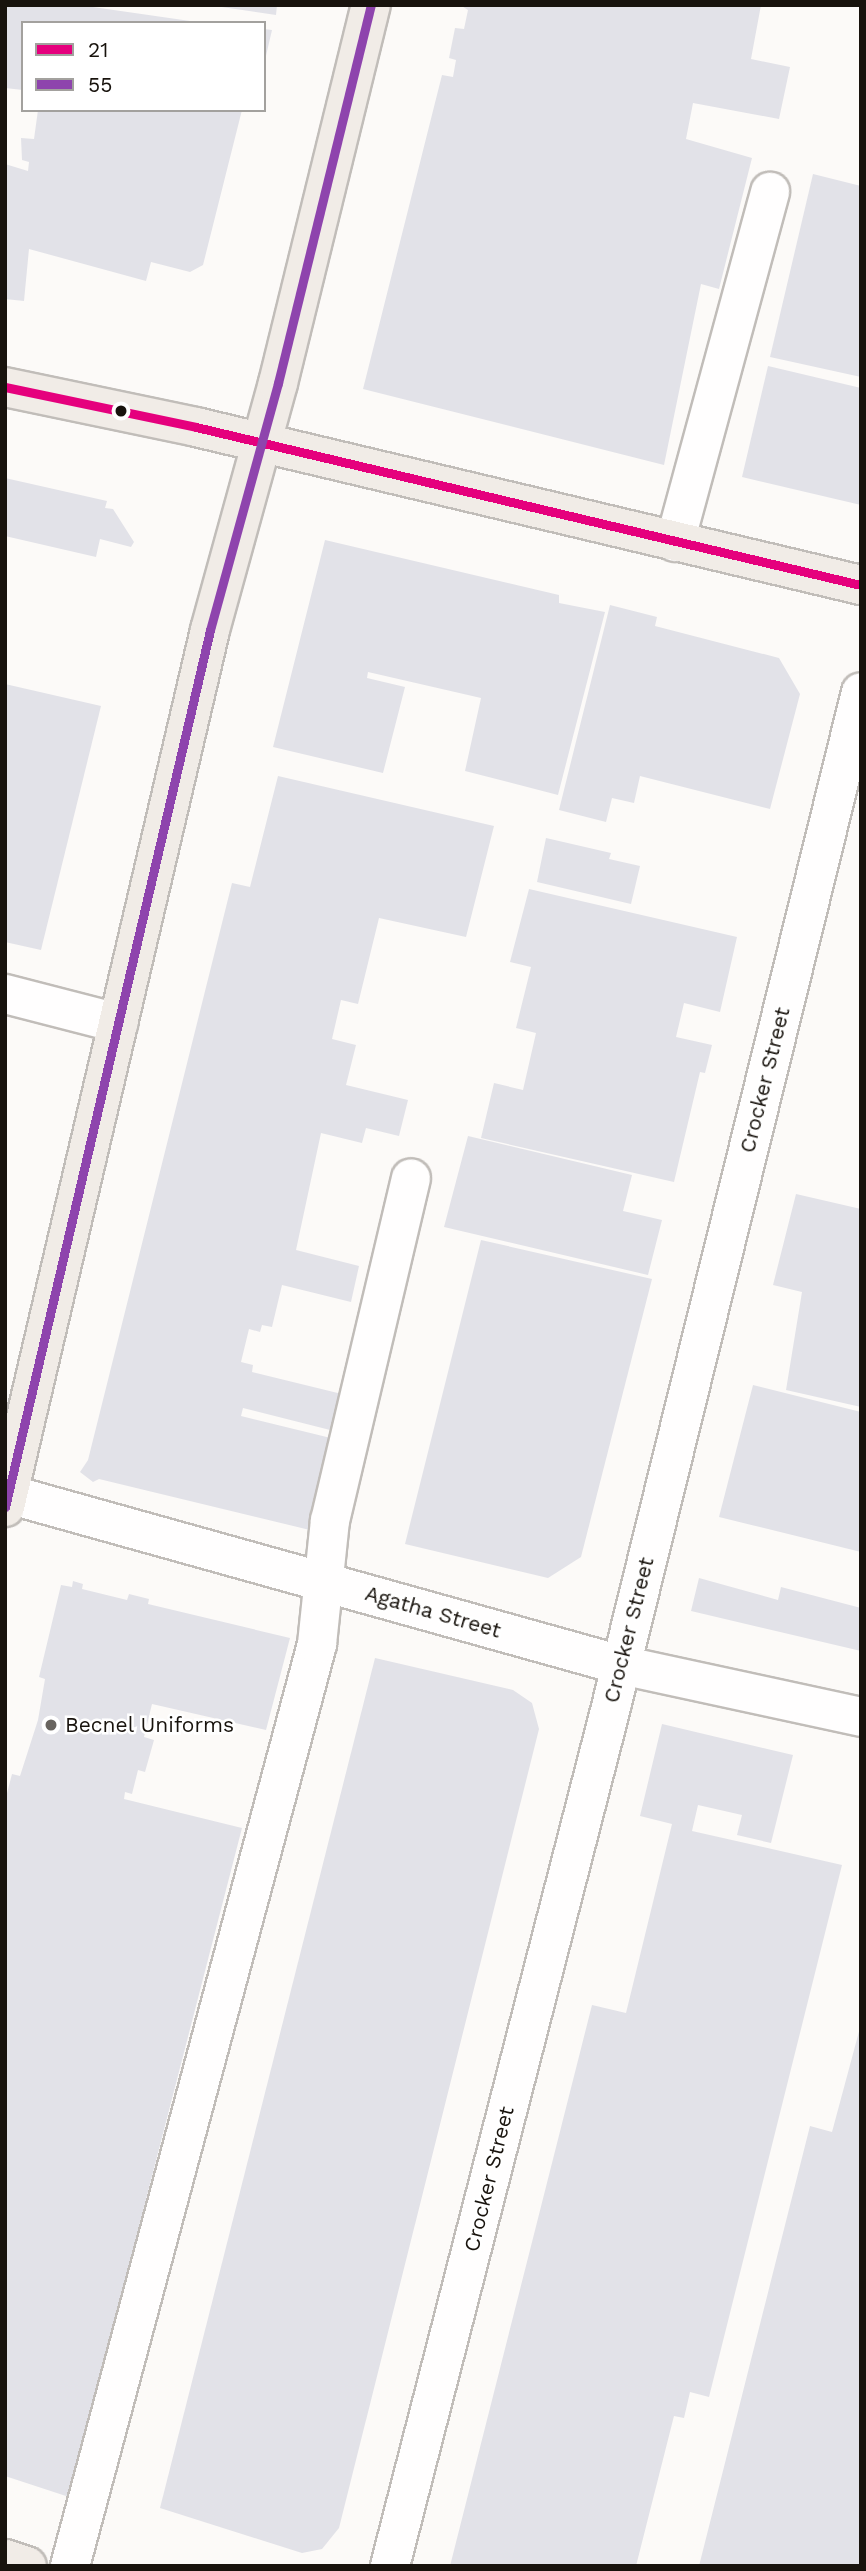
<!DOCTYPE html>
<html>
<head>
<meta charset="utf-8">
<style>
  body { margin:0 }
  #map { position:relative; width:866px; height:2571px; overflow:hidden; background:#fcfaf8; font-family:"Work Sans",sans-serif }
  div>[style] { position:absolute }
  .building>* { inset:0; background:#e2e2e8 }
  .roads { filter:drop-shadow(2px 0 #c1bdb9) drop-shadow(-2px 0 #c1bdb9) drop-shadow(0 2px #c1bdb9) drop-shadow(0 -2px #c1bdb9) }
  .minor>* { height:38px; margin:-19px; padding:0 19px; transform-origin:19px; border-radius:19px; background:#fffefe }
  .major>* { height:38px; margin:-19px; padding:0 19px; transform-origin:19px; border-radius:19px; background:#f1ece7 }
  .bus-1>* { height:9px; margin:-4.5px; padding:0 4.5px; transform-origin:4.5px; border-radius:4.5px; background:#e5007d }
  .bus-2>* { height:9px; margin:-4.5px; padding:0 4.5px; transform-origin:4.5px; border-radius:4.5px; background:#8e44ad }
  .dots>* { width:19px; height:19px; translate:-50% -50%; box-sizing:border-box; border:4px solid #fff; border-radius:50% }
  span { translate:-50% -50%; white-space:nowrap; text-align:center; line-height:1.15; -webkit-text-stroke:5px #fff; paint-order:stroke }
  .street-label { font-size:21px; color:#18130d }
  .poi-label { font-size:21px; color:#18130d }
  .left { translate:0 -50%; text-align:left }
  .frame { position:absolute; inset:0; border:7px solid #18130d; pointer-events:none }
  .legend { position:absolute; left:21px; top:21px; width:245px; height:91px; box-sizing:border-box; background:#fff; border:2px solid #a3a19e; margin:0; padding:9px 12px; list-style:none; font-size:21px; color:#18130d }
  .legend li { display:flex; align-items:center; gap:14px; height:35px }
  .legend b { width:35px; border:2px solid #a3a19e }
</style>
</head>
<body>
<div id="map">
  <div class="building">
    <i style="clip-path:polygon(5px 5px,79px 5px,204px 23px,23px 23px,23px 90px,5px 88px)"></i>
    <i style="clip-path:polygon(208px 5px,277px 5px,276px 15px)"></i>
    <i style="clip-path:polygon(460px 5px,761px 5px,751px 59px,790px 67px,779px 119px,693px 103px,686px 139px,752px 158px,719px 289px,701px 284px,664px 465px,363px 389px,442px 75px,453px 77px,456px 60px,449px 58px,455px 28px,464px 29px,468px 10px)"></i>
    <i style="clip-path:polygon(264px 29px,272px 30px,265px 60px,264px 60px)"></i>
    <i style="clip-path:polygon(38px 110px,242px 110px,203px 265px,190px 272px,151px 262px,146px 281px,29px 249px,24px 301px,5px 299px,5px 164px,28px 171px,29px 162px,22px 160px,21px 138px,34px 139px)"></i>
    <i style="clip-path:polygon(813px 174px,861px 186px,861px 377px,770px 357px)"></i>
    <i style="clip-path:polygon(768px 366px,861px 388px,861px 505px,742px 477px)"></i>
    <i style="clip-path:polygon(5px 478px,107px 501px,105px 508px,113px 509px,134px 542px,131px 547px,100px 539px,96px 557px,5px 536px)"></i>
    <i style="clip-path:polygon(325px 540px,559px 595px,559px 603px,605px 612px,558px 795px,465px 771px,481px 698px,368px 672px,367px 678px,405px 687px,383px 773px,273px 747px)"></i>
    <i style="clip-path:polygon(610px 605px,657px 617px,655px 626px,779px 658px,800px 694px,770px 809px,640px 776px,634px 803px,612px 798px,606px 822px,559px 810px)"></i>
    <i style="clip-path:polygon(5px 684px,101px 706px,41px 950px,5px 942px)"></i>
    <i style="clip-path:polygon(278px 776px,494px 826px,466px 937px,379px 918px,358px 1004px,341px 1000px,332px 1039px,356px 1045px,346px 1085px,408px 1100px,399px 1136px,366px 1128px,362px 1143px,321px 1133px,296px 1250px,359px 1266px,351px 1302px,282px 1285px,272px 1327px,262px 1325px,260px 1332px,249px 1329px,241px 1362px,253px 1365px,252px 1372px,350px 1396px,342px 1433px,243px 1408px,241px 1416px,339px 1440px,314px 1531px,99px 1479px,93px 1482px,80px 1472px,88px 1460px,232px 883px,250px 887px)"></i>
    <i style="clip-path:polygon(546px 838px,611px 853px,609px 859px,640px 866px,631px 904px,537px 882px)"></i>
    <i style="clip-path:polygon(529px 889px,737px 937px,720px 1012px,684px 1003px,676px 1037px,712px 1045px,705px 1073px,700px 1072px,674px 1182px,481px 1138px,494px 1083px,523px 1090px,536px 1033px,516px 1028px,531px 967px,510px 962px)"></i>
    <i style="clip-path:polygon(468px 1136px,632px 1175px,623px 1211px,662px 1220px,648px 1275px,444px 1227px)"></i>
    <i style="clip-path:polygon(796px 1194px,861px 1209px,861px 1407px,786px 1390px,802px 1292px,773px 1285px)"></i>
    <i style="clip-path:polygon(481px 1240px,652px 1279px,581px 1557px,548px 1578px,405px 1544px)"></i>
    <i style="clip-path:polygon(753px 1385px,861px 1412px,861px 1552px,719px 1517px)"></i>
    <i style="clip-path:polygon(699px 1578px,778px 1600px,781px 1587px,861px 1608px,861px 1651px,691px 1611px)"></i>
    <i style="clip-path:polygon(73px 1581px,83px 1584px,82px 1589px,127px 1600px,129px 1594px,149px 1599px,148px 1604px,290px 1638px,266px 1730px,152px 1704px,144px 1737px,154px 1740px,145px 1772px,138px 1770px,132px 1794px,125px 1792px,124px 1799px,242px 1828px,69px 2497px,5px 2476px,5px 1801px,12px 1774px,20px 1776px,38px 1720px,45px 1679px,39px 1677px,61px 1585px,72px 1587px)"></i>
    <i style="clip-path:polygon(375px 1658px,513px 1690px,532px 1703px,539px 1729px,339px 2528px,322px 2549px,302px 2553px,160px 2508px)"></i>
    <i style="clip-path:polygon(662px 1724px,793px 1755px,771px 1843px,737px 1835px,742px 1815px,698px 1805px,692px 1831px,842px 1865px,709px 2397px,690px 2392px,684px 2418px,674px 2416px,636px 2566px,450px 2566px,592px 2005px,626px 2013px,672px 1824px,640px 1816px)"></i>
    <i style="clip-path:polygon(861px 2024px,861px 2566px,699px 2566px,810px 2126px,832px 2132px)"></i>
  </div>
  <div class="roads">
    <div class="minor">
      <i style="left:675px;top:542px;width:363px;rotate:-74.8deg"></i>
      <i style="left:5px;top:994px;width:117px;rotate:14.4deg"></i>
      <i style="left:8px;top:1494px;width:636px;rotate:15.59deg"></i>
      <i style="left:621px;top:1665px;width:246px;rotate:12.2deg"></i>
      <i style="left:70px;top:2566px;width:955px;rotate:-75deg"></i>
      <i style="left:317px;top:1644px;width:124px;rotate:-84deg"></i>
      <i style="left:330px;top:1521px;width:352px;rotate:-76.7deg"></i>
      <i style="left:390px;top:2566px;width:887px;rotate:-75.57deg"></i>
      <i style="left:611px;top:1707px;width:1045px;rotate:-76.16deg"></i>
    </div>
    <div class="major">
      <i style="left:5px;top:387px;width:195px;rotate:11.8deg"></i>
      <i style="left:196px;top:427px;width:684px;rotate:13.37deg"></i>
      <i style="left:5px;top:1507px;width:901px;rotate:-76.84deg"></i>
      <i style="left:210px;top:630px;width:256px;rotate:-74.6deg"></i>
      <i style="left:278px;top:383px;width:389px;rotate:-76.2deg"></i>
      <i style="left:5px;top:2559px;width:23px;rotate:18deg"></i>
    </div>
  </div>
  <div class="bus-1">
    <i style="left:5px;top:387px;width:195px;rotate:11.8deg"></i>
    <i style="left:196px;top:427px;width:684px;rotate:13.37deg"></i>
  </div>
  <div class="bus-2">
    <i style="left:5px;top:1507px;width:901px;rotate:-76.84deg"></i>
    <i style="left:210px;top:630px;width:256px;rotate:-74.6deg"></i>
    <i style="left:278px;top:383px;width:389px;rotate:-76.2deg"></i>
  </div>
  <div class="dots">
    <i style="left:121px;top:411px;background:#18130d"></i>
    <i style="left:51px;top:1725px;background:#68645f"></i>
  </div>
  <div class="street-label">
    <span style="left:765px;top:1080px;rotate:-76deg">Crocker Street</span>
    <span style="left:433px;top:1612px;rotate:16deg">Agatha Street</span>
    <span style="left:629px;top:1630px;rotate:-76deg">Crocker Street</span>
    <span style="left:489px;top:2179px;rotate:-76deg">Crocker Street</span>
  </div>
  <div class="poi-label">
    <span class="left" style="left:65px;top:1725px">Becnel Uniforms</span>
  </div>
  <div class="frame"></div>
  <ul class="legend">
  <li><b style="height:9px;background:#e5007d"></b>21</li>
  <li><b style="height:9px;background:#8e44ad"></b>55</li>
  </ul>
</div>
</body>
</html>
